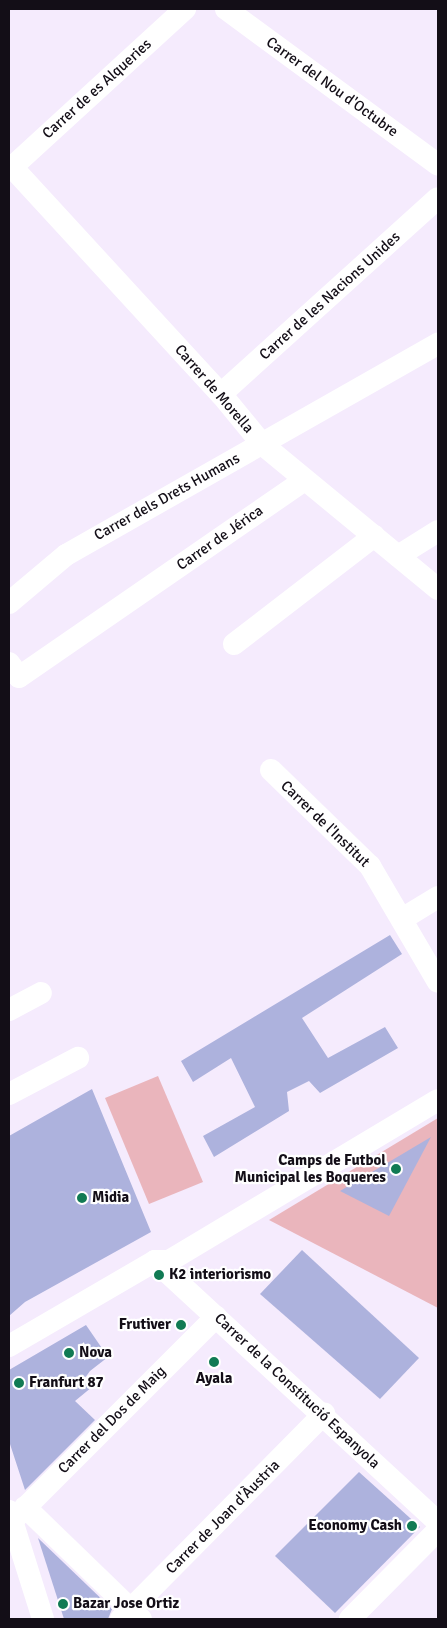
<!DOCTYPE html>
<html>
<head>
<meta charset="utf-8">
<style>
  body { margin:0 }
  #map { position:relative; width:447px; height:1628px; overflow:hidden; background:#f5ebfd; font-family:Signika,sans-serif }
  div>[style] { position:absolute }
  .green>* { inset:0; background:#eab5bc }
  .building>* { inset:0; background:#adb2dd }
  .minor>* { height:22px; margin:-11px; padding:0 11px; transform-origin:11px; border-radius:11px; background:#fff }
  .dots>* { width:14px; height:14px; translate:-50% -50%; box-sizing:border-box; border:2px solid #fff; border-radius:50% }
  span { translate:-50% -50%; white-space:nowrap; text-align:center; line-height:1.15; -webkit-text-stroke:4.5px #fff; paint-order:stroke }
  .street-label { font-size:15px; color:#130e17 }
  .poi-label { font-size:15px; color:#130e17; font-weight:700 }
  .right { translate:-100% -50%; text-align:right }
  .left { translate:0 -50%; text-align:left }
  .frame { position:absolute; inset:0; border:10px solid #130e17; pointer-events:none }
</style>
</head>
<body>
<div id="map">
  <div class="green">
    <i style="clip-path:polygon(158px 1076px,203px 1182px,149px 1204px,105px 1098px)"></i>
    <i style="clip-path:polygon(438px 1118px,438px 1308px,269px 1220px)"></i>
  </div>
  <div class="building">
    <i style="clip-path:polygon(390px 935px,402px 954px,302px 1018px,328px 1058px,385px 1027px,398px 1048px,320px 1093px,309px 1081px,287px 1092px,289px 1111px,214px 1157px,203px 1136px,255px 1107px,231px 1058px,193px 1082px,181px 1061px)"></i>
    <i style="clip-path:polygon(92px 1089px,151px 1232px,25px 1302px,9px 1316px,9px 1136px)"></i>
    <i style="clip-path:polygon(431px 1137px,389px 1216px,340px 1191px)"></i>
    <i style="clip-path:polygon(302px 1250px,419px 1358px,380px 1399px,260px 1294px)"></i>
    <i style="clip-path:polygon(86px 1325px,108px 1357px,90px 1371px,82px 1382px,92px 1387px,75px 1401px,95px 1420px,25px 1490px,9px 1441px,9px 1370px)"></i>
    <i style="clip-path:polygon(359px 1472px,420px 1527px,335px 1613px,275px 1556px)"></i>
    <i style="clip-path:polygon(38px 1538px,112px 1609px,108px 1619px,64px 1619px)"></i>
  </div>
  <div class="minor">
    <i style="left:226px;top:9px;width:263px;rotate:36.3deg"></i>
    <i style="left:12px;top:167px;width:309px;rotate:47.4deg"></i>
    <i style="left:221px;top:394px;width:65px;rotate:50.6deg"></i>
    <i style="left:262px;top:444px;width:228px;rotate:39.5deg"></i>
    <i style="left:9px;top:170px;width:239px;rotate:-42.5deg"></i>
    <i style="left:221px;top:394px;width:292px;rotate:-42.1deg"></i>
    <i style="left:398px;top:556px;width:47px;rotate:-32deg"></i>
    <i style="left:9px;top:603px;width:75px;rotate:-40.1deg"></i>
    <i style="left:66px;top:555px;width:428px;rotate:-29.6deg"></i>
    <i style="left:234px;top:644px;width:177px;rotate:-37.6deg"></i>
    <i style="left:9px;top:663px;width:17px;rotate:54deg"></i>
    <i style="left:19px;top:677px;width:347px;rotate:-34.6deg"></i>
    <i style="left:271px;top:770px;width:138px;rotate:44.1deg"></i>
    <i style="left:370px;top:866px;width:134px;rotate:59.6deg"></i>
    <i style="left:402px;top:919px;width:42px;rotate:-31.4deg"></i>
    <i style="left:9px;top:1010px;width:36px;rotate:-28deg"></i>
    <i style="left:9px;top:1094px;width:78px;rotate:-27.6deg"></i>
    <i style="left:155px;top:1261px;width:385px;rotate:42.7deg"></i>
    <i style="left:9px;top:1346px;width:169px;rotate:-30.2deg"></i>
    <i style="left:155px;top:1261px;width:14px"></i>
    <i style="left:169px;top:1261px;width:313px;rotate:-30.9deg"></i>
    <i style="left:25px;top:1507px;width:161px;rotate:44deg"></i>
    <i style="left:9px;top:1511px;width:113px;rotate:72.5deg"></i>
    <i style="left:9px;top:1524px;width:293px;rotate:-45deg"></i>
    <i style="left:121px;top:1619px;width:289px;rotate:-45.3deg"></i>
    <i style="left:350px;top:1619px;width:125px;rotate:-45.3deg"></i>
  </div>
  <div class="dots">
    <i style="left:396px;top:1169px;background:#117a54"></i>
    <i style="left:82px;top:1198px;background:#117a54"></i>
    <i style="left:159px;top:1275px;background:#117a54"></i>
    <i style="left:181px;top:1325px;background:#117a54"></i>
    <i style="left:69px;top:1353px;background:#117a54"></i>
    <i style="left:214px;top:1362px;background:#117a54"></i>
    <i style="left:19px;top:1383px;background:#117a54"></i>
    <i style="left:412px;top:1526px;background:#117a54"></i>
    <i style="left:63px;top:1604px;background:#117a54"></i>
  </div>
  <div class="street-label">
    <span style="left:332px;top:87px;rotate:36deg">Carrer del Nou d'Octubre</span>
    <span style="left:97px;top:89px;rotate:-42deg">Carrer de es Alqueries</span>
    <span style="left:330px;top:296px;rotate:-42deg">Carrer de les Nacions Unides</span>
    <span style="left:214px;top:389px;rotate:49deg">Carrer de Morella</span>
    <span style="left:167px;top:497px;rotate:-29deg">Carrer dels Drets Humans</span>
    <span style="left:220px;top:538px;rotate:-35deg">Carrer de Jérica</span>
    <span style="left:325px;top:824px;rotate:44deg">Carrer de l'Institut</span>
    <span style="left:297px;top:1391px;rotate:43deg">Carrer de la Constitució Espanyola</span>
    <span style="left:112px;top:1420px;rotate:-45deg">Carrer del Dos de Maig</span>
    <span style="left:223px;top:1517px;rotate:-45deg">Carrer de Joan d'Àustria</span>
  </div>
  <div class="poi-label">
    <span class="right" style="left:386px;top:1169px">Camps de Futbol<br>Municipal les Boqueres</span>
    <span class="left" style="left:92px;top:1198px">Midia</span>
    <span class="left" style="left:169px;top:1275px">K2 interiorismo</span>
    <span class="right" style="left:171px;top:1325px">Frutiver</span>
    <span class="left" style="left:79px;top:1353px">Nova</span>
    <span style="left:214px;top:1379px">Ayala</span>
    <span class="left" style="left:29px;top:1383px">Franfurt 87</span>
    <span class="right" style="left:402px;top:1526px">Economy Cash</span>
    <span class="left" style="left:73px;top:1604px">Bazar Jose Ortiz</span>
  </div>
  <div class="frame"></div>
</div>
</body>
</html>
